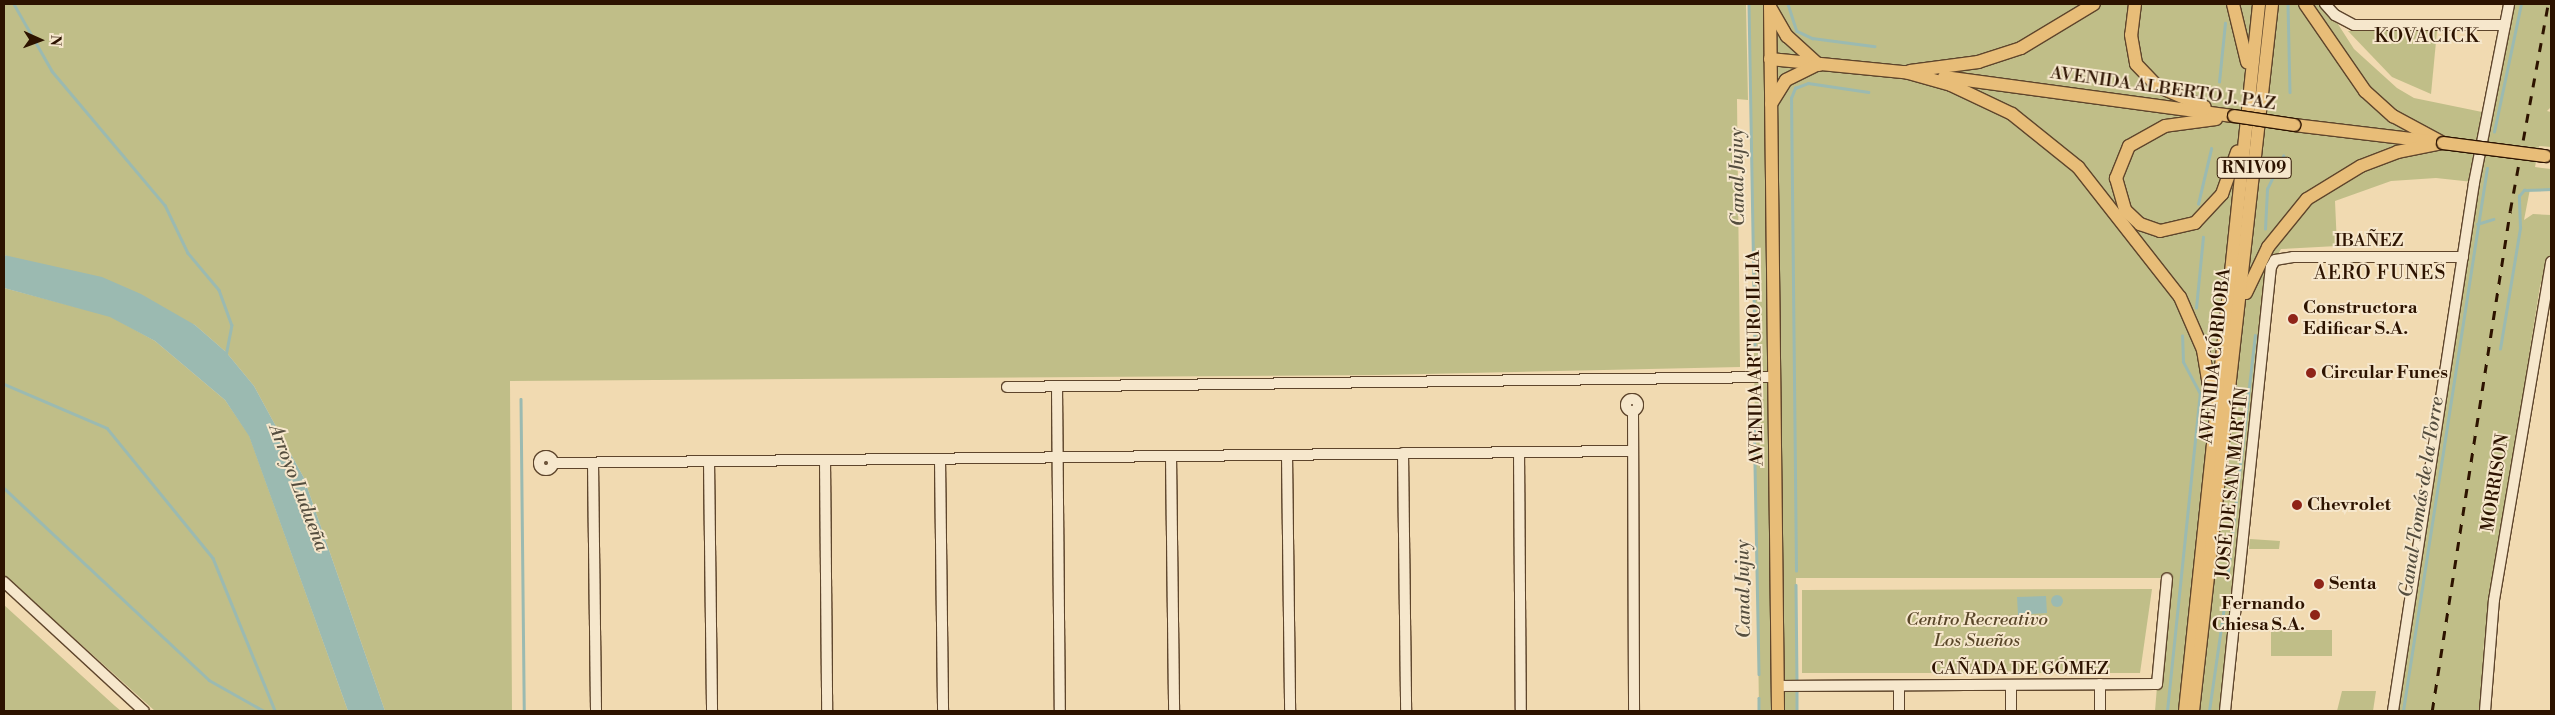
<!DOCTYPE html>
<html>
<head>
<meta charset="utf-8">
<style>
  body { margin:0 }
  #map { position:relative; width:2555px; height:715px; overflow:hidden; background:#f1dab1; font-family:"Libre Bodoni",serif }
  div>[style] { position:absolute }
  .green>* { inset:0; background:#c0be88 }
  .water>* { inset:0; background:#9bbab1 }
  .round { border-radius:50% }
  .stream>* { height:2.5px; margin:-1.25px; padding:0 1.25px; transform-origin:1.25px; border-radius:1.25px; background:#9bbab1 }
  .roads { filter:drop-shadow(1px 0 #5e452c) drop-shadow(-1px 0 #5e452c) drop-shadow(0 1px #5e452c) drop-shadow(0 -1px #5e452c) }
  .minor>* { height:10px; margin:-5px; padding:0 5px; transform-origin:5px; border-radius:5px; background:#f6e7cc }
  .minor>.ring { margin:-5px; padding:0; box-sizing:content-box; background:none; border:10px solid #f6e7cc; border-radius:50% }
  .major>* { height:12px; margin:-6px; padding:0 6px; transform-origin:6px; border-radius:6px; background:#e8bd78 }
  .rail>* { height:2.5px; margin-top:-1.25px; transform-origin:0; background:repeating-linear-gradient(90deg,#2d1300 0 9px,transparent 0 18px) }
  .bridges { filter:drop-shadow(1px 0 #2d1300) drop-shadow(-1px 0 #2d1300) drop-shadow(0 1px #2d1300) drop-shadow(0 -1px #2d1300) }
  .major-bridge>* { height:12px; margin:-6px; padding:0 6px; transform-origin:6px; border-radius:6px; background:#e8bd78 }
  .dots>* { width:14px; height:14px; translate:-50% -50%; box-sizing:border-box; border:2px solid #f6e7cc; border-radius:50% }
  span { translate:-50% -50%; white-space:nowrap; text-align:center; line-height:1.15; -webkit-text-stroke:4px #f6e7cc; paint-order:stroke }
  .shield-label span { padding:1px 4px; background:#f6e7cc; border:1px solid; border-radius:4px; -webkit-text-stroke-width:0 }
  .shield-label { font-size:16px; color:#2d1300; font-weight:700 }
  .street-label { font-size:18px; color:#2d1300 }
  .poi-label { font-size:18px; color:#2d1300; font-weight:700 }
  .left { translate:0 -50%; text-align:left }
  .right { translate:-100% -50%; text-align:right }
  .park-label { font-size:18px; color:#594629; font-style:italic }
  .neighbourhood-label { font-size:19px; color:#2d1300; letter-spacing:1px }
  .water-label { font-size:19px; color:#544d3e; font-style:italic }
  .frame { position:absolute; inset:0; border:5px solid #2d1300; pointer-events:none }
  .north { position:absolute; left:15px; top:15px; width:50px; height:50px; -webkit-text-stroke:4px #f6e7cc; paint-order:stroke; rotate:92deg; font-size:14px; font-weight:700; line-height:20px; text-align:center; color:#2d1300 }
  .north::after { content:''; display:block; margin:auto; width:18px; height:22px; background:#2d1300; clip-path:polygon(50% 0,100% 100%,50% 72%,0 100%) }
</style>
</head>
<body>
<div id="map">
  <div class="green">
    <i style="clip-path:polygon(4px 4px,1746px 4px,1748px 100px,1737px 99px,1740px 367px,1379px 375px,510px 381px,512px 711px,385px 711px,304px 478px,254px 386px,226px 352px,195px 325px,4px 255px)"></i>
    <i style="clip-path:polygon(1749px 4px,2325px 4px,2354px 49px,2397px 88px,2414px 98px,2487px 113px,2509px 4px,2551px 4px,2551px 107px,2547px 111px,2551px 112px,2551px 147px,2539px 146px,2535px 167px,2551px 169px,2551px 191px,2530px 189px,2524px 220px,2533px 214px,2551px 215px,2551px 254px,2540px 286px,2484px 642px,2480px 711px,2393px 711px,2473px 182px,2436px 178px,2391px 181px,2335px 201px,2337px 246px,2281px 249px,2275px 260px,2225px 711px,2155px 711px,2166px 578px,1796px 578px,1797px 711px,1759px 711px)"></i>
    <i style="clip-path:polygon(2348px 31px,2437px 31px,2431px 94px,2392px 77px)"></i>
    <i style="clip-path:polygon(4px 288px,110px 316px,155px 341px,225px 400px,249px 435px,348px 711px,155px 711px,4px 575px)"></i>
    <i style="clip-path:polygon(2250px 539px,2280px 541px,2279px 549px,2249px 549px)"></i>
    <i style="clip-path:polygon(2152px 589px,2140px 673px,1802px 673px,1802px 590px)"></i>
    <i style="clip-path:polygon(4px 605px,115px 706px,121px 711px,4px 711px)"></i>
    <i style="clip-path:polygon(2271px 630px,2332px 630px,2332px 656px,2271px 656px)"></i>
    <i style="clip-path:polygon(2342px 691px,2376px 691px,2373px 711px,2337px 711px)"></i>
  </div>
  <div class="water">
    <i style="clip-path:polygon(4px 255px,102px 277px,141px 294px,195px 325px,226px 352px,254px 386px,304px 478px,385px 711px,348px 711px,249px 436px,225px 400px,155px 341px,110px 317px,4px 288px)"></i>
    <i class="round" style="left:2051px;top:595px;width:12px;height:12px"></i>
    <i style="clip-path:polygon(2046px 596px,2047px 613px,2018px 615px,2017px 597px)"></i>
  </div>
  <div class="stream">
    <i style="left:14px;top:4px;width:77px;rotate:60.4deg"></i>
    <i style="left:52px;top:71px;width:175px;rotate:49.9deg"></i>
    <i style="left:165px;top:205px;width:53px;rotate:64.4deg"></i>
    <i style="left:188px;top:253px;width:48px;rotate:50deg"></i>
    <i style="left:219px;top:290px;width:37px;rotate:70deg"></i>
    <i style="left:232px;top:325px;width:32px;rotate:101deg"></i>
    <i style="left:1749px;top:4px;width:345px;rotate:89deg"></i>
    <i style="left:1788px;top:4px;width:28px;rotate:72deg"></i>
    <i style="left:1797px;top:31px;width:17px;rotate:25deg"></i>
    <i style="left:1812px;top:38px;width:63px;rotate:7.4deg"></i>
    <i style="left:2288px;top:4px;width:88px;rotate:88.7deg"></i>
    <i style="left:2219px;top:82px;width:59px;rotate:-84.2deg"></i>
    <i style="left:2494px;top:132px;width:131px;rotate:-78.1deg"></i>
    <i style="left:2198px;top:204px;width:57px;rotate:-76.7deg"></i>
    <i style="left:2477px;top:224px;width:17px;rotate:-17deg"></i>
    <i style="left:2265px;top:229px;width:40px;rotate:-87.1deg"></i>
    <i style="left:2267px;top:189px;width:37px;rotate:-64deg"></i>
    <i style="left:2196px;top:308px;width:71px;rotate:-84.4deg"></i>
    <i style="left:2500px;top:349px;width:123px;rotate:-80.6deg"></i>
    <i style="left:2520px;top:228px;width:32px;rotate:-92deg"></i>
    <i style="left:2519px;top:196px;width:8px;rotate:-50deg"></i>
    <i style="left:2524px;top:190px;width:27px;rotate:-2deg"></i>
    <i style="left:4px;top:384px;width:112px;rotate:23.1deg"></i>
    <i style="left:107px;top:428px;width:168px;rotate:50.8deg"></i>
    <i style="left:213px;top:558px;width:165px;rotate:67.9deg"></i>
    <i style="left:521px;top:399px;width:312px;rotate:89.4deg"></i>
    <i style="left:1754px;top:413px;width:261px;rotate:88.9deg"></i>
    <i style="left:4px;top:488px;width:281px;rotate:43.1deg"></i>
    <i style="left:209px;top:680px;width:63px;rotate:29.4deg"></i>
    <i style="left:1796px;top:571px;width:473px;rotate:-90.6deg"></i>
    <i style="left:1791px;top:98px;width:11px;rotate:-68deg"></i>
    <i style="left:1795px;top:88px;width:14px;rotate:-21deg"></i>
    <i style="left:1808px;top:83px;width:61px;rotate:8.5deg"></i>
    <i style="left:2227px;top:580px;width:246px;rotate:-83.5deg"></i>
    <i style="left:1796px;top:585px;width:96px;rotate:89.4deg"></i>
    <i style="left:1797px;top:692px;width:19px;rotate:90deg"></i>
    <i style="left:1759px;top:698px;width:13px;rotate:90deg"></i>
    <i style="left:2167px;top:711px;width:319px;rotate:-84.1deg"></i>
    <i style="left:2200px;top:394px;width:36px;rotate:-118deg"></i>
    <i style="left:2183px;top:362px;width:26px;rotate:-92deg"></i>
    <i style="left:2209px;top:711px;width:105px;rotate:-81.8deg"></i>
    <i style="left:2403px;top:711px;width:549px;rotate:-81.21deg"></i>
  </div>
  <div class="roads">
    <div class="minor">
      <i style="left:2325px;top:4px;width:15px;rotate:48deg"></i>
      <i style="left:2335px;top:15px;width:21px;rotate:28deg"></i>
      <i style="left:2354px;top:25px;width:151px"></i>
      <i style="left:1007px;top:387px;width:767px;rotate:-0.75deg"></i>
      <i style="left:1057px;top:387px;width:324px;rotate:89.5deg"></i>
      <i class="ring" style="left:1626px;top:399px;width:2px;height:2px"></i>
      <i style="left:1633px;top:411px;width:300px;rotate:89.8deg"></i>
      <i style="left:1519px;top:452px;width:259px;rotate:89.6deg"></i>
      <i style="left:1403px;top:453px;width:258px;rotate:89.3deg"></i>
      <i style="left:1287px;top:455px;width:256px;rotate:89.3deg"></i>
      <i style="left:1171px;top:456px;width:255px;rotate:89.3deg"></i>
      <i class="ring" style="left:539px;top:456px;width:4px;height:4px"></i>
      <i style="left:940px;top:459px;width:252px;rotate:89.3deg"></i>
      <i style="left:825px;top:460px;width:251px;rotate:89.5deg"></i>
      <i style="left:709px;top:461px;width:250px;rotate:89.3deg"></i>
      <i style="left:553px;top:463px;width:1080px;rotate:-0.64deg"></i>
      <i style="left:593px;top:463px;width:248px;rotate:89.3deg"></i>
      <i style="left:4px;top:582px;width:190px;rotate:42.7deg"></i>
      <i style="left:2100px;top:684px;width:27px;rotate:90deg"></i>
      <i style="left:2011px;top:685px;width:26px;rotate:90deg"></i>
      <i style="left:1777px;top:686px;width:380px;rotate:-0.3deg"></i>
      <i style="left:2157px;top:684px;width:106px;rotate:-84.6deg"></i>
      <i style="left:1899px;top:686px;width:25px;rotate:90deg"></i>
      <i style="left:2225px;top:711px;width:446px;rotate:-84.1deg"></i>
      <i style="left:2271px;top:267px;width:8px;rotate:-60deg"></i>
      <i style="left:2275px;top:260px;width:18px;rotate:-9deg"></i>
      <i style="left:2293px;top:257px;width:170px"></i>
      <i style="left:2393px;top:711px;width:534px;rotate:-81.28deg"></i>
      <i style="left:2474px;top:183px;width:182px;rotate:-78.9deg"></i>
      <i style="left:2485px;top:711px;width:111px;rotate:-85.4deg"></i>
      <i style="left:2494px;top:600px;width:343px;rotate:-80.4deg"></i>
    </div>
    <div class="major">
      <i style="left:1770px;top:4px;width:707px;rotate:89.35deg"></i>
      <i style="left:2135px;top:4px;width:31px;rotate:97deg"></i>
      <i style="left:2131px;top:35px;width:29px;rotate:80deg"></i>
      <i style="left:2136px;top:64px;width:30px;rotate:46deg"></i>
      <i style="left:2157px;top:86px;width:52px;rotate:23.6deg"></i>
      <i style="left:2233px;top:4px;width:60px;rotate:76.4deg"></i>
      <i style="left:2305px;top:4px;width:106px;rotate:55.4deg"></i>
      <i style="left:2365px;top:91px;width:38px;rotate:42deg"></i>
      <i style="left:2393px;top:116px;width:57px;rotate:28.4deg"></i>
      <i style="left:1770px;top:7px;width:34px;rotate:60deg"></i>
      <i style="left:1787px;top:36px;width:43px;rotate:42.2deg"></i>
      <i style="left:1770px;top:59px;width:143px;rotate:5.6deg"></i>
      <i style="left:1910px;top:71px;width:69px;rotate:-7.5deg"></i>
      <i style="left:1978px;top:62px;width:45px;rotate:-18deg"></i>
      <i style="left:2021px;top:48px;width:85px;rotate:-31.1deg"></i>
      <i style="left:1905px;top:72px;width:48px;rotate:15.8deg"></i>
      <i style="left:1951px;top:85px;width:68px;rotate:25.4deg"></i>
      <i style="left:2012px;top:114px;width:85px;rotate:38.8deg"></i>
      <i style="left:2078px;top:167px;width:165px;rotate:51.9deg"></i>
      <i style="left:2180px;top:297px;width:58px;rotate:66.5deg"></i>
      <i style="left:2203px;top:350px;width:49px;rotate:80.5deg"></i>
      <i style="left:1944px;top:77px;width:293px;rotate:7.7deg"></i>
      <i style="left:1771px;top:104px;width:28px;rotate:-58deg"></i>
      <i style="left:1786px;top:80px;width:32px;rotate:-26deg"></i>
      <i style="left:2216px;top:119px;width:51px;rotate:172.2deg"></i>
      <i style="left:2165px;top:126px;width:41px;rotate:150.9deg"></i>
      <i style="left:2129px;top:146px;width:35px;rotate:112deg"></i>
      <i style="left:2116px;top:178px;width:33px;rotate:74deg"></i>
      <i style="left:2125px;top:210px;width:21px;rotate:43deg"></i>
      <i style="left:2140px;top:224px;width:21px;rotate:19deg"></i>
      <i style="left:2160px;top:231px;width:36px;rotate:-13deg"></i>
      <i style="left:2195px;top:223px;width:40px;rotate:-47deg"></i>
      <i style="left:2222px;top:194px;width:45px;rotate:-70.3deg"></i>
      <i style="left:2294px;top:125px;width:135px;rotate:6.8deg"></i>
      <i style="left:2246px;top:293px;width:51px;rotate:-64.4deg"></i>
      <i style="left:2268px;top:247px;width:62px;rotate:-50.9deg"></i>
      <i style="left:2307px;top:199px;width:63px;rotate:-31.4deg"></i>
      <i style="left:2361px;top:166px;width:39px;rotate:-21deg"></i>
      <i style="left:2397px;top:152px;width:47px;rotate:-11.1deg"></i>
      <i style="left:2185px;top:711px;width:711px;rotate:-84.02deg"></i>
      <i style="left:2193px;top:711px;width:711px;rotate:-83.62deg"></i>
    </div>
  </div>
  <div class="rail">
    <i style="left:2432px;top:711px;width:506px;rotate:-81.13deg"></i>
    <i style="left:2510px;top:211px;width:210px;rotate:-79.6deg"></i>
  </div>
  <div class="bridges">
    <div class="major-bridge">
      <i style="left:2234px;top:116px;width:61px;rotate:8.5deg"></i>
      <i style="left:2443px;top:143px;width:103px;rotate:7.3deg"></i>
    </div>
  </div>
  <div class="dots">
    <i style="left:2293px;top:319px;background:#8f2418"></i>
    <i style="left:2311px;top:373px;background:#8f2418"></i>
    <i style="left:2297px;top:505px;background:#8f2418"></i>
    <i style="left:2319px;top:584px;background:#8f2418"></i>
    <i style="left:2315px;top:615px;background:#8f2418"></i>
  </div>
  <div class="shield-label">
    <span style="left:2254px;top:168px">RN1V09</span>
  </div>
  <div class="street-label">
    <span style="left:2163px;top:89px;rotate:8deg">AVENIDA ALBERTO J. PAZ</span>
    <span style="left:2369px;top:241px">IBAÑEZ</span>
    <span style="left:2216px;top:356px;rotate:-84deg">AVENIDA CÓRDOBA</span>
    <span style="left:1756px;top:358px;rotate:-91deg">AVENIDA ARTURO ILLIA</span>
    <span style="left:2233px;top:483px;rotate:-84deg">JOSÉ DE SAN MARTÍN</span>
    <span style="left:2496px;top:483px;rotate:-81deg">MORRISON</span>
    <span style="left:2020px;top:669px">CAÑADA DE GÓMEZ</span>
  </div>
  <div class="poi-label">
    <span class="left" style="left:2303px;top:319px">Constructora<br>Edificar S.A.</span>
    <span class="left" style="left:2321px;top:373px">Circular Funes</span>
    <span class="left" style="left:2307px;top:505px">Chevrolet</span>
    <span class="left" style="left:2329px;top:584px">Senta</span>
    <span class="right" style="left:2305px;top:615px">Fernando<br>Chiesa S.A.</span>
  </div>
  <div class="park-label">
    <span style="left:1977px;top:631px">Centro Recreativo<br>Los Sueños</span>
  </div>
  <div class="neighbourhood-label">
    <span style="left:2427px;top:37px">KOVACICK</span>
    <span style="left:2380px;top:274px">AERO FUNES</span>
  </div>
  <div class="water-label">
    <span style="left:1738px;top:177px;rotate:-91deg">Canal Jujuy</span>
    <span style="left:298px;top:488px;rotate:69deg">Arroyo Ludueña</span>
    <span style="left:2422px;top:497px;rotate:-81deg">Canal Tomás de la Torre</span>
    <span style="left:1744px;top:589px;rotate:-91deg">Canal Jujuy</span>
  </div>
  <div class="frame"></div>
  <div class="north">N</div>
</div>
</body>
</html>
